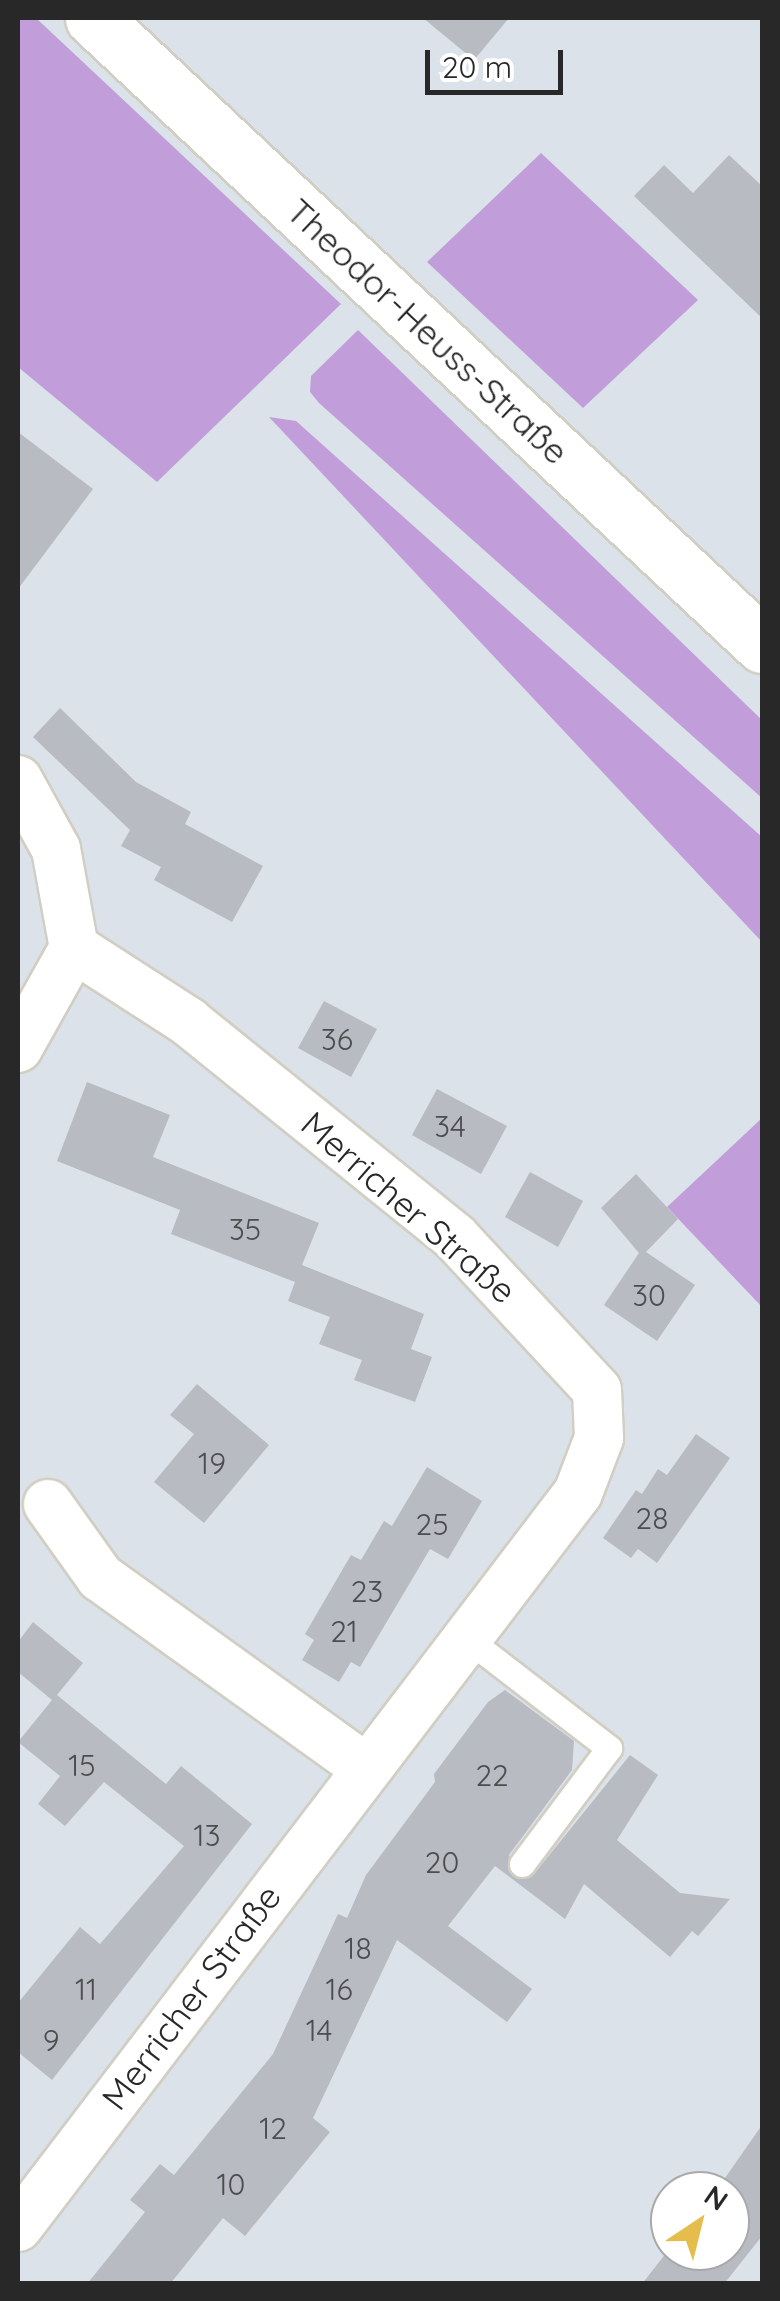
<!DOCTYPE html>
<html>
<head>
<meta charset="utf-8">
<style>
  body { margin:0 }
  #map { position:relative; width:780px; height:2301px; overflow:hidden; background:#dce2e9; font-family:Quicksand,sans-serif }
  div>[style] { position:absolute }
  .green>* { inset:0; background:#c19eda }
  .building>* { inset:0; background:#b8bbc1 }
  .roads { filter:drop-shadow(2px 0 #d1cec3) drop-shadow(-2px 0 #d1cec3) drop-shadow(0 2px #d1cec3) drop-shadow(0 -2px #d1cec3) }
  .lane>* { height:25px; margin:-12.5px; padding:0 12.5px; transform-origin:12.5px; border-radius:12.5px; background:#fff }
  .street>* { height:48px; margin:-24px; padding:0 24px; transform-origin:24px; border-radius:24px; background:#fff }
  .secondary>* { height:55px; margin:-27.5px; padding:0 27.5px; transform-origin:27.5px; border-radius:27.5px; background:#fff }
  span { translate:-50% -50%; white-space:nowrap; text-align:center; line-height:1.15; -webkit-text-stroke:9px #fff; paint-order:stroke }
  .number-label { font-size:30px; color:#4c4d4e }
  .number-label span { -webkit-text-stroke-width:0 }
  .street-label { font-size:35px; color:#282828 }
  .frame { position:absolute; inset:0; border:20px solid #282828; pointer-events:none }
  .north { position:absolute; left:650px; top:2171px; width:100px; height:100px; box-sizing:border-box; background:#fff; border:2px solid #a9a9a9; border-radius:50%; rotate:35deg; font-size:28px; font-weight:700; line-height:40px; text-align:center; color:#282828 }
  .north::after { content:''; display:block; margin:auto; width:35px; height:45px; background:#e4bd4d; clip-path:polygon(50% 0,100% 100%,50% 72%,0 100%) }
  .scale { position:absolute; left:425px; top:50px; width:138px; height:45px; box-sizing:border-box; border:5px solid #282828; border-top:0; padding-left:12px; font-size:30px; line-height:35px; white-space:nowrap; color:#282828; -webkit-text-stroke:8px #fff; paint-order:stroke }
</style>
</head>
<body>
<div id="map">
  <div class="green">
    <i style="clip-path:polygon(18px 18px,36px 18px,341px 304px,157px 482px,18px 367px)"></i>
    <i style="clip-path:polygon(541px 153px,698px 300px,583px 408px,427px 262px)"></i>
    <i style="clip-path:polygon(358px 330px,762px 720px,762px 798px,319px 403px,310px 392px,311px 376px)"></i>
    <i style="clip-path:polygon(269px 417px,296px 421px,762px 837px,762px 942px)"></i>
    <i style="clip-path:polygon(762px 1118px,762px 1307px,667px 1207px)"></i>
  </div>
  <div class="building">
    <i style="clip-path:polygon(423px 18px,509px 18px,474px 60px)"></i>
    <i style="clip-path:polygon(729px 155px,762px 186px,762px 318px,634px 196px,664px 165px,693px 193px)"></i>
    <i style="clip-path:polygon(18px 432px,93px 489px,18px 589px)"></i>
    <i style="clip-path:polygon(60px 708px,136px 782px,191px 812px,185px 824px,263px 866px,232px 922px,154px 880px,161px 867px,121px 846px,130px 830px,33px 737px)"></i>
    <i style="clip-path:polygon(324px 1001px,377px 1029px,351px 1077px,298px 1048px)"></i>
    <i style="clip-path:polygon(87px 1082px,170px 1115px,153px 1157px,319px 1223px,302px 1265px,424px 1314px,411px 1349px,432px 1357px,415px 1402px,354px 1380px,362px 1360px,319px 1344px,330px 1317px,288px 1301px,295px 1282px,171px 1234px,180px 1210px,57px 1161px)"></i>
    <i style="clip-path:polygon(437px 1089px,507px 1126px,481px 1174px,412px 1135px)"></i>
    <i style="clip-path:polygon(530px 1172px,583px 1201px,558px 1247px,505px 1217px)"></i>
    <i style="clip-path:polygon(636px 1174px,678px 1219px,646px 1252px,695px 1285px,657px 1341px,604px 1305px,639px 1253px,601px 1208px)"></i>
    <i style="clip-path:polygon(197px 1384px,269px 1445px,204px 1523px,154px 1482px,194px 1434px,170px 1415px)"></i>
    <i style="clip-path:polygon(696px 1434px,730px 1458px,657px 1563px,638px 1549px,631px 1558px,603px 1538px,636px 1490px,642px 1494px,658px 1469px,667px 1475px)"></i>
    <i style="clip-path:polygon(427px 1467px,482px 1501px,448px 1559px,430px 1549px,360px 1667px,351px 1662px,339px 1682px,302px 1660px,314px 1640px,305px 1634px,351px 1555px,361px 1560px,384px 1521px,392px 1526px)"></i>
    <i style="clip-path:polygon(33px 1622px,83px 1663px,57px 1695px,166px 1784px,181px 1766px,252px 1824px,52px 2080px,18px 2052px,18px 2003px,80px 1927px,100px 1944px,184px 1846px,104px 1782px,65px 1826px,38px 1804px,60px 1776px,18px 1742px,52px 1700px,18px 1672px,18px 1642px)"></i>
    <i style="clip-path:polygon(505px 1690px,574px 1741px,572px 1770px,509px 1855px,512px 1876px,534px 1874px,630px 1755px,658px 1775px,617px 1840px,680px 1893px,730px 1899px,698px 1936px,692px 1931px,670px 1957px,584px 1884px,565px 1919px,495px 1866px,448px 1926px,532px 1989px,507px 2022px,397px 1940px,313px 2118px,330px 2132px,245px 2236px,223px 2218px,170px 2284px,87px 2284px,145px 2212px,130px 2200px,160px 2164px,174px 2175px,273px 2054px,338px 1914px,347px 1918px,366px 1875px,435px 1782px,434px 1774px,488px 1702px)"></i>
    <i style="clip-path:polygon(762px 2125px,762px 2236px,724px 2284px,642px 2284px,670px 2248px,730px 2251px,730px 2191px,716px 2191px)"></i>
  </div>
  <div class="roads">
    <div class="lane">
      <i style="left:465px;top:1637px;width:182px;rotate:37.6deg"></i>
      <i style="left:609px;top:1748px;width:145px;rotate:126.9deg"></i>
    </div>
    <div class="street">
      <i style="left:18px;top:780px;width:79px;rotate:61.2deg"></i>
      <i style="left:56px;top:849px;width:101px;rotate:79.7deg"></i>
      <i style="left:18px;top:1048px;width:115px;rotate:-60.8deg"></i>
      <i style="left:48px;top:1504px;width:90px;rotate:54.5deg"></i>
      <i style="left:100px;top:1577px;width:325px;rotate:35.7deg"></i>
      <i style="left:18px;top:2227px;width:923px;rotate:-52.66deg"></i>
      <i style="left:578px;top:1493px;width:59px;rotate:-69.1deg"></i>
      <i style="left:599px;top:1438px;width:48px;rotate:-92.4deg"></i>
      <i style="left:597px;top:1390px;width:209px;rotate:-132.9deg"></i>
      <i style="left:455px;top:1237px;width:342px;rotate:-141.1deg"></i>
      <i style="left:189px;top:1022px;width:137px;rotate:-147.2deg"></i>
    </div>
    <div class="secondary">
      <i style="left:93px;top:18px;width:917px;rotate:43.14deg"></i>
    </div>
  </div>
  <div class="number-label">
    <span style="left:337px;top:1039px">36</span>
    <span style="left:450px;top:1126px">34</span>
    <span style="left:245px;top:1229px">35</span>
    <span style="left:649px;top:1295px">30</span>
    <span style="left:212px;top:1463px">19</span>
    <span style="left:652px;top:1518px">28</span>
    <span style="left:432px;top:1524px">25</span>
    <span style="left:367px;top:1591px">23</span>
    <span style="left:344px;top:1631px">21</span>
    <span style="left:82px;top:1765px">15</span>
    <span style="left:492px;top:1775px">22</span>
    <span style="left:207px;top:1835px">13</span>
    <span style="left:442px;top:1862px">20</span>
    <span style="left:358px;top:1948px">18</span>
    <span style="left:86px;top:1989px">11</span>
    <span style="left:339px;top:1989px">16</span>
    <span style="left:319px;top:2030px">14</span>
    <span style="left:51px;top:2040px">9</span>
    <span style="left:273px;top:2128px">12</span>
    <span style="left:231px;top:2184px">10</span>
  </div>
  <div class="street-label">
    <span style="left:428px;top:331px;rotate:43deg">Theodor-Heuss-Straße</span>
    <span style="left:409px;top:1207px;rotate:41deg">Merricher Straße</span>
    <span style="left:191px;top:1997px;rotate:-53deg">Merricher Straße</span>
  </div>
  <div class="frame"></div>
  <div class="north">N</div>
  <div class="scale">20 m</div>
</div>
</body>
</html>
